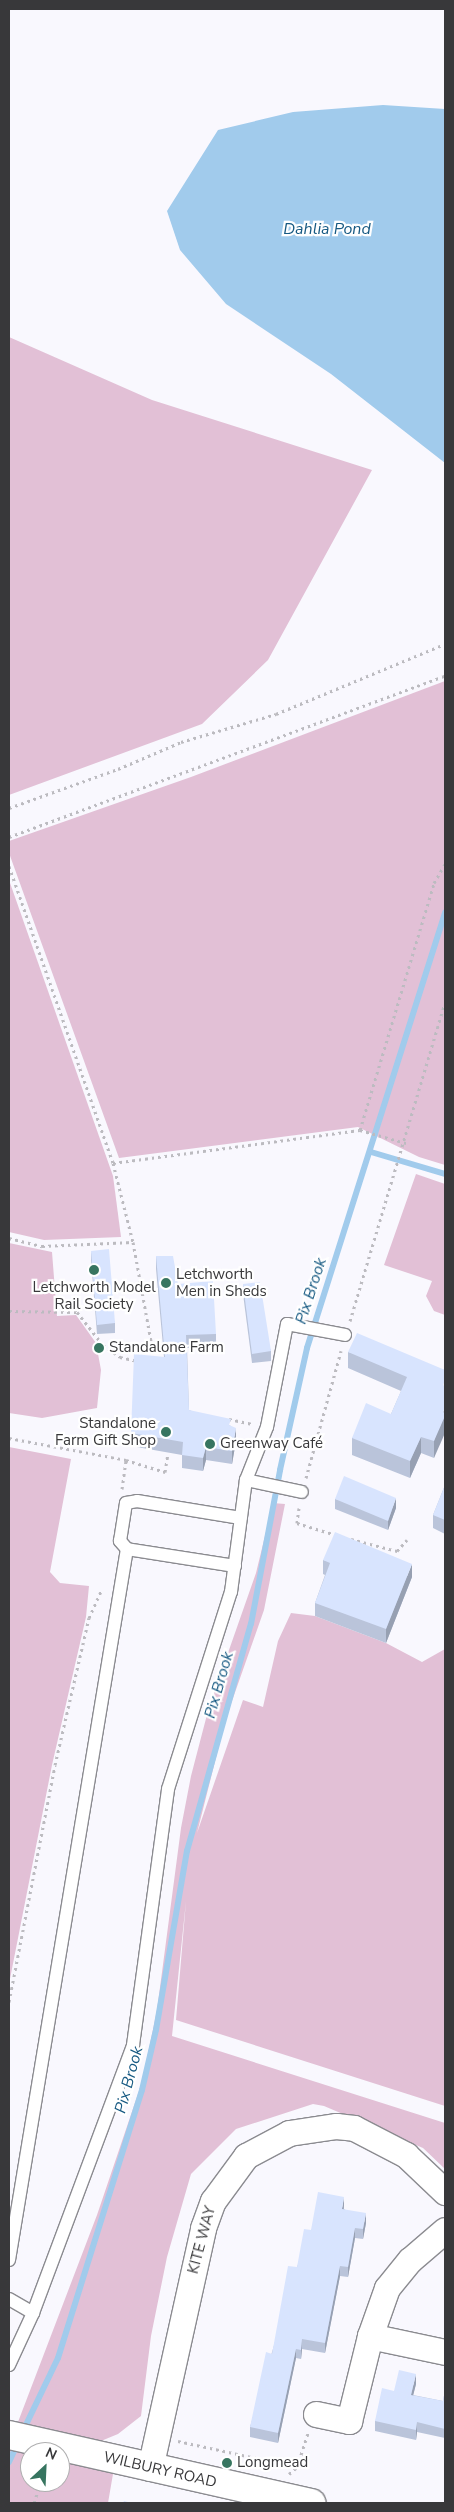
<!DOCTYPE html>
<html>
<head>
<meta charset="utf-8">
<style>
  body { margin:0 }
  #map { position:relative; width:454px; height:2512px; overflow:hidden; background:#f9f8fe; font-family:"Nunito Sans",sans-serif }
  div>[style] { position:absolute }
  .green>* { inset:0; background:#e2c0d6 }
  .water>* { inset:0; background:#a1cbec }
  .stream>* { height:6px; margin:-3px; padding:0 3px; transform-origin:3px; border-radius:3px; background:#a1cbec }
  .path>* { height:3px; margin-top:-1.5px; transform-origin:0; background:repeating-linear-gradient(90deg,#bcbbc0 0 2.5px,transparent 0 6.5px) }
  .roads { filter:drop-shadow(1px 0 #8b8b90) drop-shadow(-1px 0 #8b8b90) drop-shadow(0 1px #8b8b90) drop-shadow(0 -1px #8b8b90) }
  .service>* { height:12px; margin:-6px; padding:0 6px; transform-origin:6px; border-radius:6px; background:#fff }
  .minor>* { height:25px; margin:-12.5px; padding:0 12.5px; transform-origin:12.5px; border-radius:12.5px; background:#fff }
  .tertiary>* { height:28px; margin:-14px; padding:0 14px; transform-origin:14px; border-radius:14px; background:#fff }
  .wall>* { inset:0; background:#bac4da }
  .shaded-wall>* { inset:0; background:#97a0b2 }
  .building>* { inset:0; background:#d8e4fe }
  .dots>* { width:14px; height:14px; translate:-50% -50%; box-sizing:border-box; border:2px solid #fff; border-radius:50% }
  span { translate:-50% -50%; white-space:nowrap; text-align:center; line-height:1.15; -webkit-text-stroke:4.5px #fff; paint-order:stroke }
  .poi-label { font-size:15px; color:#38383a }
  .left { translate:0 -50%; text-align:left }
  .right { translate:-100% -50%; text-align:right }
  .street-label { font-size:15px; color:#38383a }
  .water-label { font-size:16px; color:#165982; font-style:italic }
  .frame { position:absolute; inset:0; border:10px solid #38383a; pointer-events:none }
  .north { position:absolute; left:20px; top:2442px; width:50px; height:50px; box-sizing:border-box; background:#fff; border:1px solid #afafb0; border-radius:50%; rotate:25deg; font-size:14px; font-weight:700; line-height:20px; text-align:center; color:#38383a }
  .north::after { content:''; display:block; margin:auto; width:18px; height:22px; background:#377560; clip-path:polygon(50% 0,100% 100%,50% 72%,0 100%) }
</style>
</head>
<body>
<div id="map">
  <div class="green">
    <i style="clip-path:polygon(9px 337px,152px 400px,372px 470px,268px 660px,202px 724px,9px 795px)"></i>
    <i style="clip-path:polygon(445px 681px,445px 1165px,419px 1157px,358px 1127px,119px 1158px,9px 853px,9px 841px,191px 777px)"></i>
    <i style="clip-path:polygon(9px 880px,113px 1176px,121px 1237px,44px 1240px,9px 1232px)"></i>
    <i style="clip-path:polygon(416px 1174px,445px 1184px,445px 1315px,434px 1311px,426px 1296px,432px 1281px,384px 1265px)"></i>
    <i style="clip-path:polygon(9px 1243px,52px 1252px,57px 1316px,76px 1315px,96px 1343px,101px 1370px,97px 1408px,42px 1418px,9px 1413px)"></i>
    <i style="clip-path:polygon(9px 1447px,71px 1459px,50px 1572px,60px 1583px,89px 1586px,86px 1617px,52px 1765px,9px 1984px)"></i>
    <i style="clip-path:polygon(273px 1503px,285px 1504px,264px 1610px,226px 1718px,197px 1833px,243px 1700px,263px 1707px,278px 1641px,291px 1613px,315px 1616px,386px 1643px,422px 1662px,445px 1649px,445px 2106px,176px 2020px,186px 1901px,172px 2036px,445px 2123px,445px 2169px,423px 2148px,324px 2106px,313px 2104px,236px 2129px,191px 2174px,167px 2257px,151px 2336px,141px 2416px,118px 2434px,101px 2441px,18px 2422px,97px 2215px,142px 2082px,157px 2010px,181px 1828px,191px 1776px,209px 1707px,256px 1573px)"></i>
    <i style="clip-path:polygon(9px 2447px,30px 2452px,30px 2482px,60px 2482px,60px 2460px,113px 2474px,108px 2503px,9px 2503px)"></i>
  </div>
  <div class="water">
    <i style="clip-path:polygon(383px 105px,445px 109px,445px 463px,331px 374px,226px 304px,180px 250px,167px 211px,218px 130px,293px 112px)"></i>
  </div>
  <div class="stream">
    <i style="left:371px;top:1152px;width:77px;rotate:16.6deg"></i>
    <i style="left:23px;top:2431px;width:81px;rotate:-64.4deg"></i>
    <i style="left:58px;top:2358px;width:281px;rotate:-72.6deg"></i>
    <i style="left:142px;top:2090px;width:62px;rotate:-76.9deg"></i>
    <i style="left:156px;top:2030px;width:182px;rotate:-80.2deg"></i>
    <i style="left:187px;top:1851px;width:236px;rotate:-74.3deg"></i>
    <i style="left:251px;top:1624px;width:157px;rotate:-79.3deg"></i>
    <i style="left:280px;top:1470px;width:125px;rotate:-77.5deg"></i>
    <i style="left:307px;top:1348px;width:457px;rotate:-72.4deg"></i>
    <i style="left:9px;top:2462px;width:21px;rotate:-65deg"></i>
  </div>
  <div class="path">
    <i style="left:9px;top:808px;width:116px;rotate:-19.7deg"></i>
    <i style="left:118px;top:769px;width:69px;rotate:-23.2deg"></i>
    <i style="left:181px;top:742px;width:99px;rotate:-16.4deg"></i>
    <i style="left:276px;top:714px;width:183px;rotate:-22.5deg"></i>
    <i style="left:9px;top:837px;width:465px;rotate:-20.3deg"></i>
    <i style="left:9px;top:866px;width:315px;rotate:70.7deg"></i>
    <i style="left:113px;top:1163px;width:81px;rotate:75.8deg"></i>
    <i style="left:133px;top:1242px;width:118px;rotate:79.7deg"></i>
    <i style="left:360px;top:1130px;width:48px;rotate:15.8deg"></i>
    <i style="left:113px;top:1163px;width:249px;rotate:-7.6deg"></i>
    <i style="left:360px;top:1130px;width:258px;rotate:-73.3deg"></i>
    <i style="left:434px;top:883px;width:22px;rotate:-60deg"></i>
    <i style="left:9px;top:1238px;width:34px;rotate:14deg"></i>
    <i style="left:42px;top:1246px;width:91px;rotate:-2.5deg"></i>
    <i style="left:9px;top:1311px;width:68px;rotate:0.8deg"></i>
    <i style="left:77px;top:1312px;width:42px;rotate:51.8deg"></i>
    <i style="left:103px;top:1345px;width:21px;rotate:35deg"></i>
    <i style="left:120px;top:1357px;width:18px;rotate:13deg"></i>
    <i style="left:350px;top:1321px;width:332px;rotate:-73.4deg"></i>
    <i style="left:229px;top:1419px;width:24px;rotate:12deg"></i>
    <i style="left:9px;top:1438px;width:119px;rotate:10.6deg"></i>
    <i style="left:306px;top:1478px;width:132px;rotate:-74.6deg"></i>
    <i style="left:122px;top:1489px;width:29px;rotate:-82deg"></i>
    <i style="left:126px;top:1460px;width:41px;rotate:17.1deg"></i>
    <i style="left:165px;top:1472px;width:18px;rotate:-81deg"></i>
    <i style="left:299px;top:1508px;width:15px;rotate:98deg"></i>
    <i style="left:297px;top:1523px;width:41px;rotate:17.1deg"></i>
    <i style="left:351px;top:1539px;width:48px;rotate:14.6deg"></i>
    <i style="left:397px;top:1551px;width:15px;rotate:-48deg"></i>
    <i style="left:9px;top:2002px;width:241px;rotate:-79deg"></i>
    <i style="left:55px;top:1765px;width:151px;rotate:-77deg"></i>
    <i style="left:89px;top:1618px;width:32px;rotate:-66deg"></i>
    <i style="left:178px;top:2441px;width:122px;rotate:12.3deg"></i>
    <i style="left:289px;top:2474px;width:11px;rotate:-41deg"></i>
    <i style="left:297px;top:2467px;width:36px;rotate:-72deg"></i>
    <i style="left:34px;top:2503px;width:22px;rotate:-72deg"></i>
  </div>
  <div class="roads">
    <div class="service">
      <i style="left:246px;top:1480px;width:57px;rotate:12.1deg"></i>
      <i style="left:235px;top:1566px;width:109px;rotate:-171.1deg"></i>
      <i style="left:127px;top:1549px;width:11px;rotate:-131deg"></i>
      <i style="left:120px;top:1541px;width:38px;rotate:-81deg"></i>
      <i style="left:126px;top:1503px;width:11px;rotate:-10deg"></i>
      <i style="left:137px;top:1501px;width:105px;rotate:9.3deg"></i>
      <i style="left:9px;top:2260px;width:721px;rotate:-80.58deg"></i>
      <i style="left:9px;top:2299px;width:28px;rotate:30deg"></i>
      <i style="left:9px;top:2365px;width:57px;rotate:-65.2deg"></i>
      <i style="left:33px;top:2313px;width:286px;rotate:-69.5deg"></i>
      <i style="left:133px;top:2045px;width:258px;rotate:-82.2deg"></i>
      <i style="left:168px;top:1789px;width:207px;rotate:-72.3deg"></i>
      <i style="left:231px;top:1592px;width:113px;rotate:-82.4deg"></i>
      <i style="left:246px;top:1480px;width:57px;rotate:-68.4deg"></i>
      <i style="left:267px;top:1427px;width:105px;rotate:-79deg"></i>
      <i style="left:287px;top:1324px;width:59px;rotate:10.7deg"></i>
    </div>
    <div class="minor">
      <i style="left:370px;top:2336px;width:77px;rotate:12deg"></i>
      <i style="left:316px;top:2414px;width:34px;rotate:12deg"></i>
      <i style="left:349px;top:2421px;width:88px;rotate:-76.1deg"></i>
      <i style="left:370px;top:2336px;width:51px;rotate:-70.5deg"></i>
      <i style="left:387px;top:2288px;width:36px;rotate:-51deg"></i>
      <i style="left:410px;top:2260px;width:46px;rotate:-40.6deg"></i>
      <i style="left:150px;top:2468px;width:246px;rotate:-77.5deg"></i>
      <i style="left:203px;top:2228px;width:29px;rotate:-70deg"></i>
      <i style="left:213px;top:2201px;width:56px;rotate:-53.7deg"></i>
      <i style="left:246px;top:2156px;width:49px;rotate:-28.1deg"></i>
      <i style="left:289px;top:2133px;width:48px;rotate:-8.5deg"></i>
      <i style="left:336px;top:2126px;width:18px;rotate:6deg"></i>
      <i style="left:354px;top:2128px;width:59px;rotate:27.4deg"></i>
      <i style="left:406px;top:2155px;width:54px;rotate:43.5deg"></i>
    </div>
    <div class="tertiary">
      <i style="left:9px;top:2435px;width:310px;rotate:12.7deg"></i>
    </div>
  </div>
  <div class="wall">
    <i style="clip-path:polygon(91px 1251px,115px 1323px,115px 1333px,97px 1334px,91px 1260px)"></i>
    <i style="clip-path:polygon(156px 1256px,216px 1334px,216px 1347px,187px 1348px,189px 1410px,231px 1426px,236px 1441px,232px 1464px,206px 1460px,203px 1471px,182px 1468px,182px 1455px,131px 1446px,131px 1433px,164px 1357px,156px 1269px)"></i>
    <i style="clip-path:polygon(243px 1284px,271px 1351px,271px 1361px,252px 1363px,243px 1294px)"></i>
    <i style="clip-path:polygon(348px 1352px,445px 1370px,434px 1458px,421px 1453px,410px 1478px,352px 1455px,352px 1438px,391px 1414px,401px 1391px,348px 1368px)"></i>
    <i style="clip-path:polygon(445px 1485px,445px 1534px,433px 1528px,433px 1515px)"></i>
    <i style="clip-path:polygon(335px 1499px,396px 1508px,388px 1530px,335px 1509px)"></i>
    <i style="clip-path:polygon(323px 1560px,412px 1577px,386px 1643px,315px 1616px,315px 1603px,325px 1575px,323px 1574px)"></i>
    <i style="clip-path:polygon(344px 2206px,344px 2209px,366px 2223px,363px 2239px,355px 2238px,348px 2277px,340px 2276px,325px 2353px,302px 2349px,301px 2359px,296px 2358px,278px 2443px,250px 2437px,250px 2427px,297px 2267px,311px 2230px)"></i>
    <i style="clip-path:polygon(416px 2384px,413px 2395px,443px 2401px,445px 2390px,445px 2438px,417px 2432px,416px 2440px,375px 2431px,375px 2421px,394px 2391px)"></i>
  </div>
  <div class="shaded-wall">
    <i style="clip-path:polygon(445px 1407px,445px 1433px,434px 1458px,434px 1441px)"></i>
    <i style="clip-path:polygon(236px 1428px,236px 1441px,232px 1464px,232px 1451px)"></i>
    <i style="clip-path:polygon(421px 1437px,421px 1453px,410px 1478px,410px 1461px)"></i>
    <i style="clip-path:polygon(206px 1447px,206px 1460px,203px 1471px,203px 1458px)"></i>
    <i style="clip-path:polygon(396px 1498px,396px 1508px,388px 1530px,388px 1521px)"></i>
    <i style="clip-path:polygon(412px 1564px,412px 1577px,386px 1643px,386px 1629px)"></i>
    <i style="clip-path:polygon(344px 2197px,344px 2206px,342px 2218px,342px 2209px)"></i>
    <i style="clip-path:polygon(366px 2213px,366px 2223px,363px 2239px,363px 2229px)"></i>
    <i style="clip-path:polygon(355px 2228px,355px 2238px,348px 2277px,348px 2267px)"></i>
    <i style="clip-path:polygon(340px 2266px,340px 2276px,325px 2353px,325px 2343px)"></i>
    <i style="clip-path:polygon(302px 2339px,302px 2349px,301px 2359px,301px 2350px)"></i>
    <i style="clip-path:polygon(296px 2349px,296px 2358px,278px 2443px,278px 2433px)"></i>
    <i style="clip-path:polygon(416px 2374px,416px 2384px,411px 2404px,411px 2395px)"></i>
    <i style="clip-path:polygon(417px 2422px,417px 2432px,416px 2440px,416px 2430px)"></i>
  </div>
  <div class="building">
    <i style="clip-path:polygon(109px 1249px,115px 1323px,97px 1325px,91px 1251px)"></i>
    <i style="clip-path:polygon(156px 1256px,173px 1256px,178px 1284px,213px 1281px,216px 1334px,186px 1335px,189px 1410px,231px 1419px,229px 1425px,236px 1428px,232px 1451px,206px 1447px,203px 1458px,182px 1455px,183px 1442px,131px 1433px,134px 1354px,165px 1357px)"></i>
    <i style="clip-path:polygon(260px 1282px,271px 1351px,252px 1354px,243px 1284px)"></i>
    <i style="clip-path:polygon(357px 1333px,445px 1370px,445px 1379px,443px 1385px,445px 1386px,445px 1407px,443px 1412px,445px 1413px,445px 1416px,434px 1441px,421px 1437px,410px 1461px,352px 1438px,366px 1403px,391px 1414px,407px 1377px,348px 1352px)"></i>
    <i style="clip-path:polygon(344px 1476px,396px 1498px,388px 1521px,335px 1499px)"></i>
    <i style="clip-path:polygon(445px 1485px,445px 1520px,433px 1515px)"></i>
    <i style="clip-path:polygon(335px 1532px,412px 1564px,386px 1629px,315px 1603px,330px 1563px,323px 1560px)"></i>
    <i style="clip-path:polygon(318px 2192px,344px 2197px,342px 2209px,366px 2213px,363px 2229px,355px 2228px,348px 2267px,340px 2266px,325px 2343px,302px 2339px,301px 2350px,296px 2349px,278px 2433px,250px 2427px,266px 2352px,272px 2354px,288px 2266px,297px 2267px,304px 2229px,311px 2230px)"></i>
    <i style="clip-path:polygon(399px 2370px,416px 2374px,411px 2395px,443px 2401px,445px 2390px,445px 2429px,417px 2422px,416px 2430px,375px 2421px,382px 2388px,394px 2391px)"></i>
    <i style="clip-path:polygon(124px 2501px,132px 2503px,123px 2503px)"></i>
  </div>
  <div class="dots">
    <i style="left:94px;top:1270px;background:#377560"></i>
    <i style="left:166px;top:1283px;background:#377560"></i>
    <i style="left:99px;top:1348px;background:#377560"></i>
    <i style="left:166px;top:1432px;background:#377560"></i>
    <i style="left:210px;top:1444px;background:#377560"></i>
    <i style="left:227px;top:2463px;background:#377560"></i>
  </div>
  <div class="poi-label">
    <span class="left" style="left:176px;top:1283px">Letchworth<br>Men in Sheds</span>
    <span style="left:94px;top:1296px">Letchworth Model<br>Rail Society</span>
    <span class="left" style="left:109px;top:1348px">Standalone Farm</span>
    <span class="right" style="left:156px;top:1432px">Standalone<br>Farm Gift Shop</span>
    <span class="left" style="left:220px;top:1444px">Greenway Café</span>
    <span class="left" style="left:237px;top:2463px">Longmead</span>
  </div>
  <div class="street-label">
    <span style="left:202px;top:2240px;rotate:-75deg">KITE WAY</span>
    <span style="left:160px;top:2470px;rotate:13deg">WILBURY ROAD</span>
  </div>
  <div class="water-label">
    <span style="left:327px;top:229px">Dahlia Pond</span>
    <span style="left:311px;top:1291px;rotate:-72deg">Pix Brook</span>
    <span style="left:219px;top:1685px;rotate:-74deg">Pix Brook</span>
    <span style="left:129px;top:2080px;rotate:-75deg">Pix Brook</span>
  </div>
  <div class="frame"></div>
  <div class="north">N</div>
</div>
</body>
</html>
